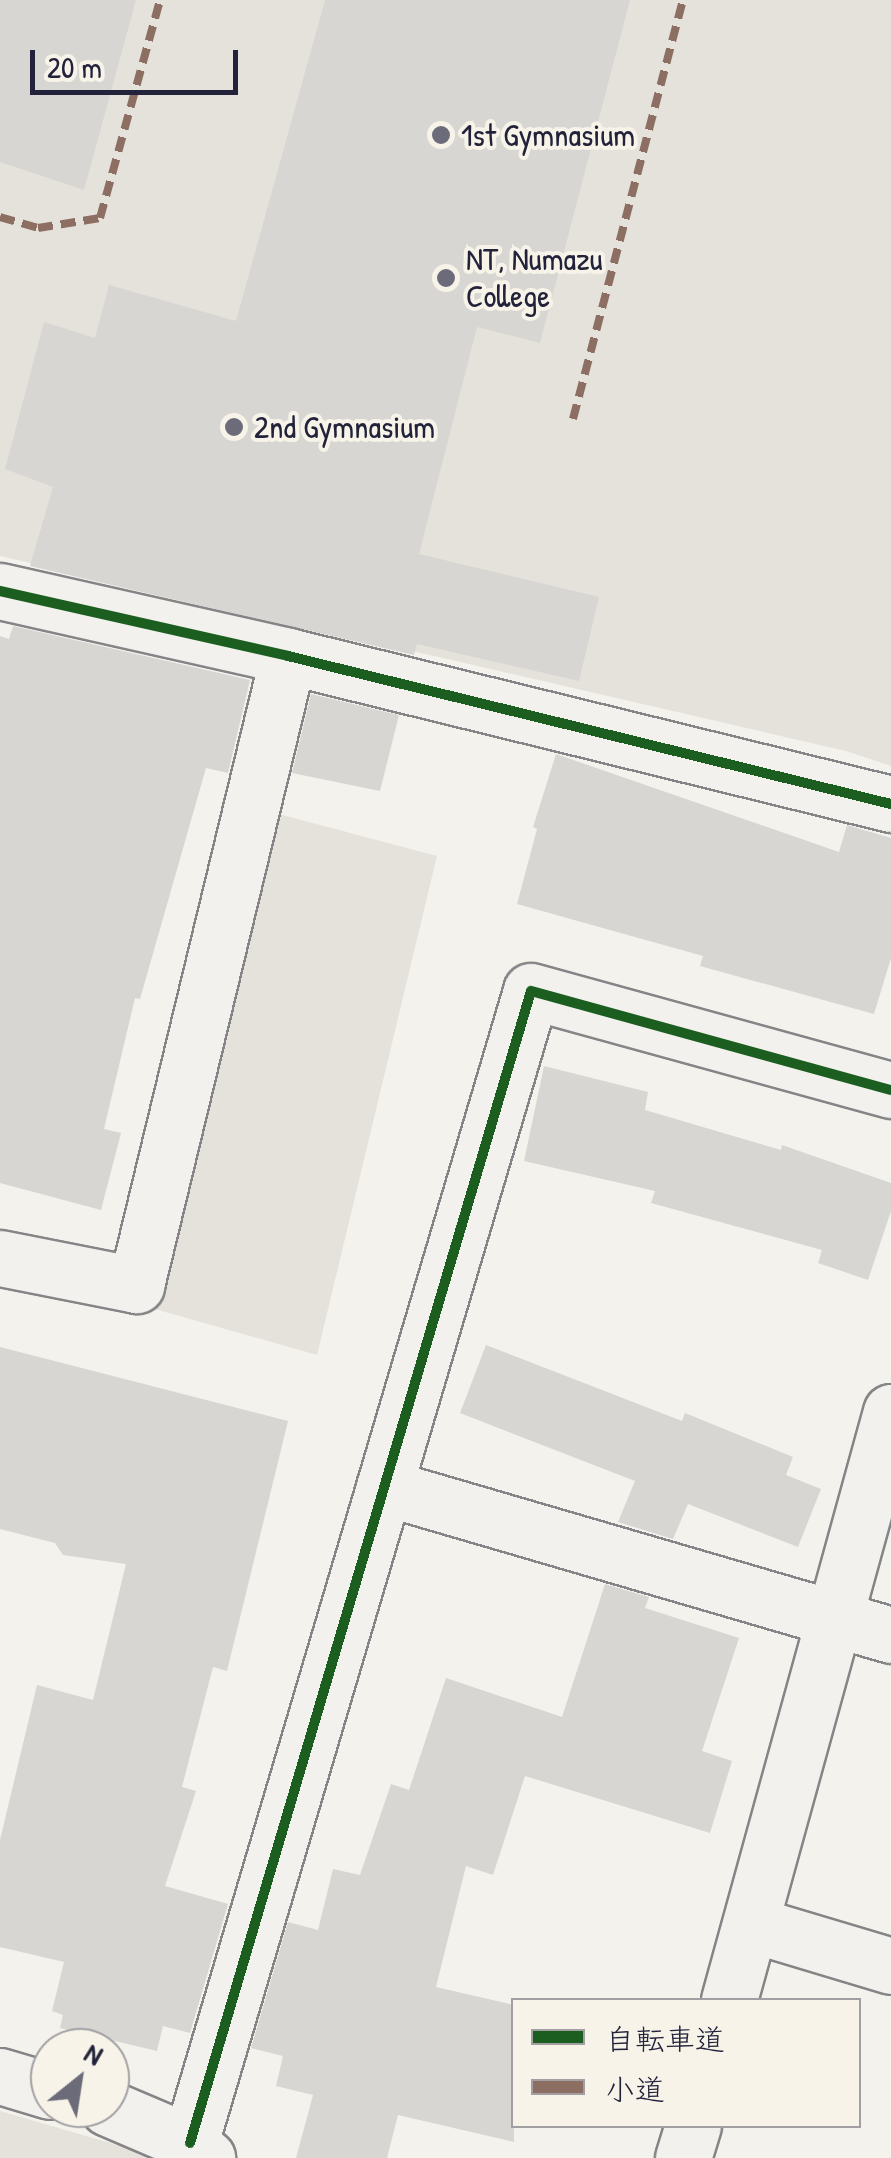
<!DOCTYPE html>
<html>
<head>
<meta charset="utf-8">
<style>
  body { margin:0 }
  #map { position:relative; width:891px; height:2158px; overflow:hidden; background:#f4f2ec; font-family:"Patrick Hand","Klee One",sans-serif }
  div>[style] { position:absolute }
  .built>* { inset:0; background:#e5e2dc }
  .building>* { inset:0; background:#d7d6d3 }
  .roads { filter:drop-shadow(2px 0 #858486) drop-shadow(-2px 0 #858486) drop-shadow(0 2px #858486) drop-shadow(0 -2px #858486) }
  .minor>* { height:55px; margin:-27.5px; padding:0 27.5px; transform-origin:27.5px; border-radius:27.5px; background:#f2f1ed }
  .quiet>* { height:8px; margin-top:-4px; transform-origin:0; background:repeating-linear-gradient(90deg,#8d6e63 0 15px,transparent 0 23px) }
  .cycleway>* { height:10px; margin:-5px; padding:0 5px; transform-origin:5px; border-radius:5px; background:#1b5e20 }
  .dots>* { width:28px; height:28px; translate:-50% -50%; box-sizing:border-box; border:5px solid #f7f3e8; border-radius:50% }
  span { translate:-50% -50%; white-space:nowrap; text-align:center; line-height:1.15; -webkit-text-stroke:8px #f7f3e8; paint-order:stroke }
  .poi-label { font-size:32px; color:#22223b }
  .left { translate:0 -50%; text-align:left }
  .legend { position:absolute; left:511px; top:1998px; width:350px; height:130px; box-sizing:border-box; background:#f7f3e8; border:2px solid #a29fa3; margin:0; padding:12px 18px; list-style:none; font-size:30px; color:#22223b }
  .legend li { display:flex; align-items:center; gap:20px; height:50px }
  .legend b { width:50px; border:2px solid #a29fa3 }
  .north { position:absolute; left:30px; top:2028px; width:100px; height:100px; box-sizing:border-box; background:#f7f3e8; border:2px solid #a29fa3; border-radius:50%; rotate:30deg; font-size:28px; font-weight:700; line-height:40px; text-align:center; color:#22223b }
  .north::after { content:''; display:block; margin:auto; width:35px; height:45px; background:#6c6b79; clip-path:polygon(50% 0,100% 100%,50% 72%,0 100%) }
  .scale { position:absolute; left:30px; top:50px; width:208px; height:45px; box-sizing:border-box; border:5px solid #22223b; border-top:0; padding-left:12px; font-size:30px; line-height:35px; white-space:nowrap; color:#22223b; -webkit-text-stroke:8px #f7f3e8; paint-order:stroke }
</style>
</head>
<body>
<div id="map">
  <div class="built">
    <i style="clip-path:polygon(0 0,891px 0,891px 766px,846px 751px,0 556px)"></i>
    <i style="clip-path:polygon(275px 813px,437px 856px,317px 1355px,155px 1309px)"></i>
    <i style="clip-path:polygon(0 2111px,138px 2151px,147px 2158px,0 2158px)"></i>
  </div>
  <div class="building">
    <i style="clip-path:polygon(0 0,136px 0,84px 190px,0 162px)"></i>
    <i style="clip-path:polygon(325px 0,630px 0,540px 343px,477px 327px,419px 554px,599px 597px,579px 681px,417px 644px,414px 655px,30px 566px,53px 487px,5px 469px,44px 322px,95px 338px,109px 285px,236px 321px)"></i>
    <i style="clip-path:polygon(13px 626px,250px 680px,228px 773px,206px 768px,140px 999px,135px 998px,104px 1129px,121px 1133px,101px 1210px,0 1183px,0 636px,9px 639px)"></i>
    <i style="clip-path:polygon(311px 694px,399px 715px,380px 791px,292px 773px)"></i>
    <i style="clip-path:polygon(556px 754px,839px 852px,847px 825px,891px 838px,891px 958px,874px 1014px,700px 966px,703px 956px,517px 904px,537px 829px,533px 827px)"></i>
    <i style="clip-path:polygon(544px 1066px,648px 1092px,645px 1110px,781px 1150px,782px 1145px,891px 1183px,891px 1211px,868px 1280px,818px 1263px,822px 1250px,651px 1203px,655px 1191px,524px 1161px)"></i>
    <i style="clip-path:polygon(486px 1345px,682px 1421px,685px 1413px,793px 1457px,786px 1475px,821px 1489px,798px 1547px,688px 1504px,673px 1539px,618px 1522px,635px 1481px,460px 1413px)"></i>
    <i style="clip-path:polygon(0 1347px,288px 1421px,227px 1671px,213px 1667px,182px 1787px,196px 1791px,165px 1886px,228px 1904px,190px 2033px,163px 2026px,157px 2051px,60px 2028px,63px 2015px,52px 2011px,64px 1962px,0 1947px,0 1840px,37px 1685px,93px 1700px,126px 1564px,63px 1555px,55px 1543px,0 1529px)"></i>
    <i style="clip-path:polygon(605px 1584px,649px 1597px,645px 1608px,739px 1638px,702px 1751px,732px 1761px,710px 1833px,525px 1776px,493px 1875px,466px 1866px,436px 1987px,514px 2005px,514px 2142px,398px 2115px,387px 2158px,296px 2158px,313px 2095px,276px 2086px,283px 2056px,251px 2048px,288px 1922px,318px 1930px,333px 1869px,360px 1875px,391px 1784px,409px 1790px,446px 1678px,562px 1717px)"></i>
  </div>
  <div class="roads">
    <div class="minor">
      <i style="left:0;top:591px;width:295px;rotate:12.7deg"></i>
      <i style="left:288px;top:656px;width:621px;rotate:13.79deg"></i>
      <i style="left:0;top:1258px;width:139px;rotate:11.2deg"></i>
      <i style="left:136px;top:1285px;width:647px;rotate:-76.41deg"></i>
      <i style="left:384px;top:1487px;width:528px;rotate:16.27deg"></i>
      <i style="left:751px;top:1924px;width:146px;rotate:16.7deg"></i>
      <i style="left:729px;top:2000px;width:610px;rotate:-74.6deg"></i>
      <i style="left:0;top:2076px;width:52px;rotate:16.7deg"></i>
      <i style="left:108px;top:2108px;width:89px;rotate:23.1deg"></i>
      <i style="left:190px;top:2143px;width:23px;rotate:41deg"></i>
      <i style="left:190px;top:2143px;width:1201px;rotate:-73.51deg"></i>
      <i style="left:531px;top:991px;width:373px;rotate:15.4deg"></i>
      <i style="left:683px;top:2158px;width:34px;rotate:-73deg"></i>
    </div>
  </div>
  <div class="quiet">
    <i style="left:0;top:217px;width:40px;rotate:16deg"></i>
    <i style="left:38px;top:228px;width:63px;rotate:-9.2deg"></i>
    <i style="left:100px;top:218px;width:226px;rotate:-74.6deg"></i>
    <i style="left:573px;top:419px;width:433px;rotate:-75.3deg"></i>
  </div>
  <div class="cycleway">
    <i style="left:0;top:591px;width:295px;rotate:12.7deg"></i>
    <i style="left:288px;top:656px;width:621px;rotate:13.79deg"></i>
    <i style="left:190px;top:2143px;width:1201px;rotate:-73.51deg"></i>
    <i style="left:531px;top:991px;width:373px;rotate:15.4deg"></i>
  </div>
  <div class="dots">
    <i style="left:441px;top:135px;background:#6c6b79"></i>
    <i style="left:446px;top:278px;background:#6c6b79"></i>
    <i style="left:234px;top:427px;background:#6c6b79"></i>
  </div>
  <div class="poi-label">
    <span class="left" style="left:461px;top:135px">1st Gymnasium</span>
    <span class="left" style="left:466px;top:278px">NT, Numazu<br>College</span>
    <span class="left" style="left:254px;top:427px">2nd Gymnasium</span>
  </div>
  <ul class="legend">
  <li><b style="height:12px;background:#1b5e20"></b>自転車道</li>
  <li><b style="height:12px;background:#8d6e63"></b>小道</li>
  </ul>
  <div class="north">N</div>
  <div class="scale">20 m</div>
</div>
</body>
</html>
